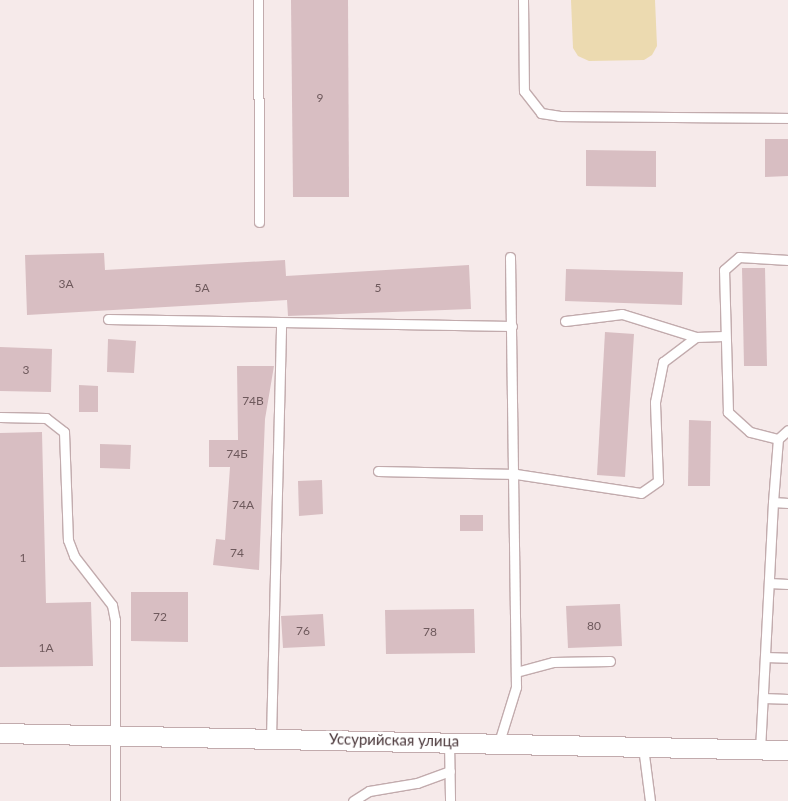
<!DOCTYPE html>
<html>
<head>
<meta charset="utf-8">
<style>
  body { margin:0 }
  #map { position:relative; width:788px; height:801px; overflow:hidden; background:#f6eaea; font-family:Lato,sans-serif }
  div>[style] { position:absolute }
  .green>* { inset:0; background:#ecdab0 }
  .building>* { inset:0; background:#d8bec2 }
  .roads { filter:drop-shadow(1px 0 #c2abad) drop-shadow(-1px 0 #c2abad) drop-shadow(0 1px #c2abad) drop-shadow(0 -1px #c2abad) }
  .lane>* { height:9px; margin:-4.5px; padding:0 4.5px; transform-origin:4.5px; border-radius:4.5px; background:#fff }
  .street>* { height:19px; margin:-9.5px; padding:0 9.5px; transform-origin:9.5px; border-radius:9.5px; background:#fff }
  span { translate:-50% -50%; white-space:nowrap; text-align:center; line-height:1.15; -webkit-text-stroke:4.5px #fff; paint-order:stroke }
  .number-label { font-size:12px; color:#6e595c }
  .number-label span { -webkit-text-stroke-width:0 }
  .street-label { font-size:15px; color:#4a373a }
</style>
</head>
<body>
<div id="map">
  <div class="green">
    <i style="clip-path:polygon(571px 0,655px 0,657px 46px,652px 55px,644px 60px,589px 61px,578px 56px,573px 48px)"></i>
  </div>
  <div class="building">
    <i style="clip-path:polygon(291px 0,348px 0,349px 197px,293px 197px)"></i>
    <i style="clip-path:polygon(765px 139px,788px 139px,788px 176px,765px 177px)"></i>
    <i style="clip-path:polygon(586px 150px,656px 151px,656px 187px,586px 186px)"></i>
    <i style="clip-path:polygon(104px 253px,105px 270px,285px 260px,286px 276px,469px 265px,471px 309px,288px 316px,287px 300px,27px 315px,25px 255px)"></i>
    <i style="clip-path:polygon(742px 268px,765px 268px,767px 366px,744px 366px)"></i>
    <i style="clip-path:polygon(566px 269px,683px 272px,682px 305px,565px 301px)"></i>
    <i style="clip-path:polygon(605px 332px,634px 334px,625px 477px,597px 475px)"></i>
    <i style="clip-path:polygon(108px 339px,136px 341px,134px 373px,107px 372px)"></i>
    <i style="clip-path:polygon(0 347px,52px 349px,51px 392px,0 391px)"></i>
    <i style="clip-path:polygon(237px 366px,274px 366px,265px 419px,259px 570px,213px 565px,216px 539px,225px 540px,230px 467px,209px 467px,209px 440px,238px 440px)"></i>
    <i style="clip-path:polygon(79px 385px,98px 386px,98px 412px,79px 412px)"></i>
    <i style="clip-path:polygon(689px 420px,711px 421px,710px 486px,688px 486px)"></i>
    <i style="clip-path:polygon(42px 432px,46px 603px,91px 602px,93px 666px,0 667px,0 433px)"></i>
    <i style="clip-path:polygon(100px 444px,131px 445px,130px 469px,100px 468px)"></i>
    <i style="clip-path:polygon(322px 480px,323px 514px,299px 516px,298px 481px)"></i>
    <i style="clip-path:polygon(460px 515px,483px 515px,483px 531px,460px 531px)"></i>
    <i style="clip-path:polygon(131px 592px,188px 592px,188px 642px,131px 641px)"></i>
    <i style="clip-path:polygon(620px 604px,622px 646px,568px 648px,566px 606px)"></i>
    <i style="clip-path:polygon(474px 609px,475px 653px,386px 654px,385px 610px)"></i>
    <i style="clip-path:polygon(323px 614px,325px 646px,283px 648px,281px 616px)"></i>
  </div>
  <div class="roads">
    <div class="lane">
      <i style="left:258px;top:0;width:222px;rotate:89.7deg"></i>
      <i style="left:523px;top:0;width:91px;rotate:89.4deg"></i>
      <i style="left:524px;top:91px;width:28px;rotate:52deg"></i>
      <i style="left:541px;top:113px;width:18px;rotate:9deg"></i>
      <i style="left:559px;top:116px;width:229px;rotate:0.5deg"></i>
      <i style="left:108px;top:319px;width:404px;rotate:1deg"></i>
      <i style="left:565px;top:321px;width:57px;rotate:-7deg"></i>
      <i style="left:622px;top:314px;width:77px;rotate:17.3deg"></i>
      <i style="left:0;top:417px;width:46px;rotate:1.2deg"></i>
      <i style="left:46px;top:418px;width:23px;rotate:38deg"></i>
      <i style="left:64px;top:432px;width:108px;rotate:87.9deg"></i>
      <i style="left:68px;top:540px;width:17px;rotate:69deg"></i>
      <i style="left:74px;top:556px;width:62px;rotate:52.2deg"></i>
      <i style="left:112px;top:605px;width:15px;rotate:79deg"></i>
      <i style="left:115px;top:620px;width:181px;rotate:90deg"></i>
      <i style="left:778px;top:439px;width:29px;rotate:-166deg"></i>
      <i style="left:750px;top:432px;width:30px;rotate:-138deg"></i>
      <i style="left:728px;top:412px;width:142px;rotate:-91.6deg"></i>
      <i style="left:724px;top:270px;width:20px;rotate:-41deg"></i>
      <i style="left:739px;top:257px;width:49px;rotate:3.5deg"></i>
      <i style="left:378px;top:471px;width:138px;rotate:1.2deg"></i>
      <i style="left:516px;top:474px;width:126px;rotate:8.6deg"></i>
      <i style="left:641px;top:493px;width:21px;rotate:-35deg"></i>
      <i style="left:658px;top:481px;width:79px;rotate:-92.2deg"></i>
      <i style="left:655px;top:402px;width:41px;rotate:-78.7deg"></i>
      <i style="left:663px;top:362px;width:41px;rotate:-37.1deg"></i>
      <i style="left:696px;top:337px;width:28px;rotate:-2deg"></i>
      <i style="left:773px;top:502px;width:63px;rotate:-85.5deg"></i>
      <i style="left:778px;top:439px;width:13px;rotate:-42deg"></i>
      <i style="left:769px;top:583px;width:19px;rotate:3deg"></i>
      <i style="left:765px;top:657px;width:23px;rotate:2deg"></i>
      <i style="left:516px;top:672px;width:38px;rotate:-15deg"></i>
      <i style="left:553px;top:662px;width:57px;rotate:-1deg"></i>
      <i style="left:763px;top:698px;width:25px;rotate:2deg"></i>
      <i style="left:271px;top:738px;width:416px;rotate:-88.6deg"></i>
      <i style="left:449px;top:741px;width:60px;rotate:89deg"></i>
      <i style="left:499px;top:742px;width:58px;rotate:-72.8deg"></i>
      <i style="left:516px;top:687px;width:430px;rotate:-90.8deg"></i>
      <i style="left:643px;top:747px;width:54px;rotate:82.6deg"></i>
      <i style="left:760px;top:750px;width:248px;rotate:-87deg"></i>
      <i style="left:773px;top:502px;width:15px;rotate:4deg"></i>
      <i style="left:353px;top:801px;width:19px;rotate:-32deg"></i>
      <i style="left:369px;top:791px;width:49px;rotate:-9.5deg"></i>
      <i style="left:417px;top:783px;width:35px;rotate:-20deg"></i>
    </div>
    <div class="street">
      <i style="left:0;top:733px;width:788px;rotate:1.24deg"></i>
    </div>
  </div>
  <div class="number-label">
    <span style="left:320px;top:98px">9</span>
    <span style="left:66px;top:284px">3А</span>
    <span style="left:202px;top:288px">5А</span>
    <span style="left:378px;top:288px">5</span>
    <span style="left:26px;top:370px">3</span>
    <span style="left:253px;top:401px">74В</span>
    <span style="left:237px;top:454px">74Б</span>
    <span style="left:243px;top:505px">74А</span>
    <span style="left:237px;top:553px">74</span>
    <span style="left:23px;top:558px">1</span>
    <span style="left:160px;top:617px">72</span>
    <span style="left:594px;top:626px">80</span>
    <span style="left:303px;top:631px">76</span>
    <span style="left:430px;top:632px">78</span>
    <span style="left:46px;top:648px">1А</span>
  </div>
  <div class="street-label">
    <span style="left:394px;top:740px;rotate:1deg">Уссурийская улица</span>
  </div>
</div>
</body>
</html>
